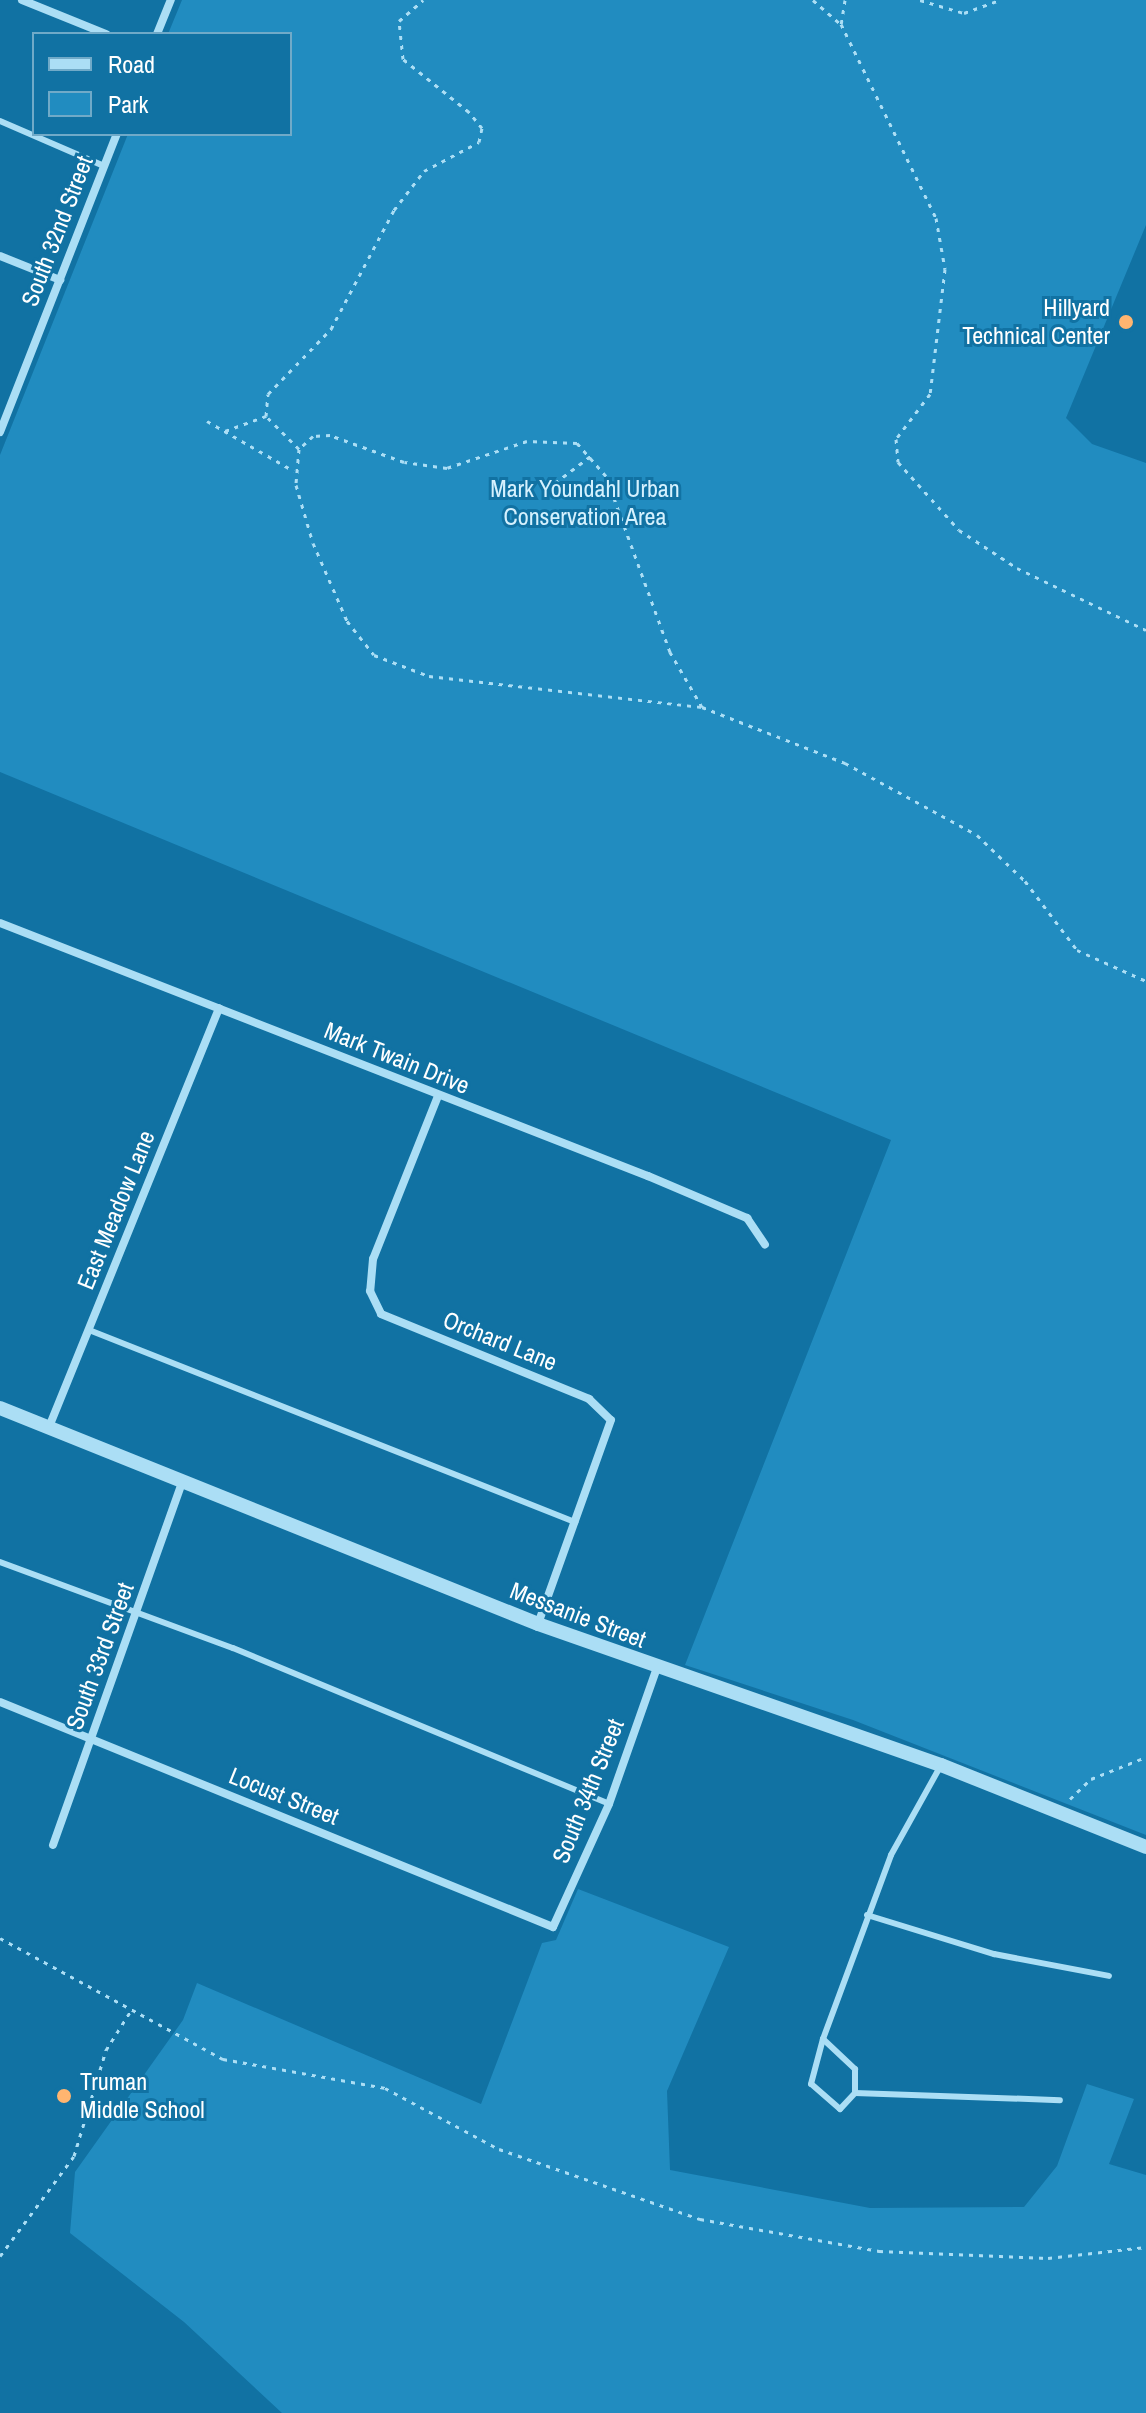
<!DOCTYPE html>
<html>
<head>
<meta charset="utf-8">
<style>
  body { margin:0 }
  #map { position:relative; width:1146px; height:2413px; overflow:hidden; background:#1172a3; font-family:"Archivo Narrow",sans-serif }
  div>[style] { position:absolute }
  .green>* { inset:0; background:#218cc0 }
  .path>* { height:3px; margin-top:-1.5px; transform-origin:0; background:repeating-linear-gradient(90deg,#abdef5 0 4px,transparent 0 10px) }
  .service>* { height:6px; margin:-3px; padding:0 3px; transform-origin:3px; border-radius:3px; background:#abdef5 }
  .minor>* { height:8px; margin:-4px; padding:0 4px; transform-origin:4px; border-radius:4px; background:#abdef5 }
  .tertiary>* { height:14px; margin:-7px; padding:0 7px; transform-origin:7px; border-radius:7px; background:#abdef5 }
  .dots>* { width:22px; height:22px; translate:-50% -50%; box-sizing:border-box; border:4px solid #1172a3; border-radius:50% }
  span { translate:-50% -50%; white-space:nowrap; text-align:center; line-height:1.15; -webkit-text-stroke:6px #1172a3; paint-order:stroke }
  .street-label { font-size:24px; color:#fff }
  .poi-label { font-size:24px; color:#fff }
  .right { translate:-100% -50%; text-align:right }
  .left { translate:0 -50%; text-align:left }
  .park-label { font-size:24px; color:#d5f1fe }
  .legend { position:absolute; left:32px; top:32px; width:260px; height:104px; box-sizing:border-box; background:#1172a3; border:2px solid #70aac8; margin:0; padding:10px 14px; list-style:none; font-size:24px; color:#fff }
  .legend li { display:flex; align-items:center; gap:16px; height:40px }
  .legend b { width:40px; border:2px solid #70aac8 }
</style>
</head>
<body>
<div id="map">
  <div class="green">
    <i style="clip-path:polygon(182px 0,1146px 0,1146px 225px,1066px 418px,1092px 444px,1146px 463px,1146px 1835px,853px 1720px,685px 1665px,891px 1140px,0 772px,0 455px,128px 134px,290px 134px,290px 34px,168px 34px)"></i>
    <i style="clip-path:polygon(578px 1889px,729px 1947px,667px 2091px,670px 2170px,870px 2208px,1024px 2207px,1057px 2166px,1087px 2084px,1134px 2099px,1109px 2164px,1146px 2175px,1146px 2413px,282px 2413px,184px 2322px,70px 2233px,75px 2172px,183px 2020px,197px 1983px,481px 2104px,542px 1943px,556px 1940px)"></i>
  </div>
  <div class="path">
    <i style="left:813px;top:0;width:37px;rotate:41deg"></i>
    <i style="left:845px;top:0;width:24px;rotate:99deg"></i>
    <i style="left:841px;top:24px;width:216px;rotate:63.9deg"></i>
    <i style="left:936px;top:218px;width:52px;rotate:80deg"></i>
    <i style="left:945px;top:269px;width:126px;rotate:96.8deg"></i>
    <i style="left:930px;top:394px;width:56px;rotate:127.1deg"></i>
    <i style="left:896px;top:439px;width:23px;rotate:85deg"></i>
    <i style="left:898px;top:462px;width:91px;rotate:48.1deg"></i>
    <i style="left:959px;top:530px;width:69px;rotate:33.2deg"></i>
    <i style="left:1017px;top:568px;width:143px;rotate:25.7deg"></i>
    <i style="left:920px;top:0;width:46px;rotate:16.5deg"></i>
    <i style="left:964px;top:13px;width:37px;rotate:-20deg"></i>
    <i style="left:207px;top:421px;width:100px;rotate:29.9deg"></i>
    <i style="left:225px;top:431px;width:44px;rotate:-20.1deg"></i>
    <i style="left:299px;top:449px;width:47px;rotate:-135deg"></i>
    <i style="left:266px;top:416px;width:22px;rotate:-85deg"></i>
    <i style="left:268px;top:394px;width:91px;rotate:-45.9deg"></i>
    <i style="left:331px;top:329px;width:135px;rotate:-62.1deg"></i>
    <i style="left:394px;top:210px;width:49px;rotate:-52.4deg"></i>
    <i style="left:424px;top:171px;width:62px;rotate:-27.8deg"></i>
    <i style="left:479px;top:142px;width:14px;rotate:-78deg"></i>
    <i style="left:482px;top:128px;width:21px;rotate:-129deg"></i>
    <i style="left:469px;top:112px;width:85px;rotate:-141.2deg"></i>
    <i style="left:403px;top:59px;width:38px;rotate:-96deg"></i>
    <i style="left:399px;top:21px;width:32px;rotate:-41deg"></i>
    <i style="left:547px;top:489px;width:56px;rotate:-37.1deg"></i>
    <i style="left:702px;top:707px;width:64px;rotate:-120.2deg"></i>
    <i style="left:670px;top:652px;width:187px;rotate:-110deg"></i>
    <i style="left:606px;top:476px;width:44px;rotate:-131.3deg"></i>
    <i style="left:577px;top:443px;width:50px;rotate:-177.7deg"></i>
    <i style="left:527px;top:441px;width:84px;rotate:161.4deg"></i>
    <i style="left:447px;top:468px;width:43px;rotate:-172.1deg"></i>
    <i style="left:404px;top:462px;width:79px;rotate:-160deg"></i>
    <i style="left:330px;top:435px;width:17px;rotate:177deg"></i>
    <i style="left:313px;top:436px;width:19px;rotate:137deg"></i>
    <i style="left:299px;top:449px;width:36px;rotate:95deg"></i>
    <i style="left:296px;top:485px;width:60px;rotate:73.7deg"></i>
    <i style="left:313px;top:543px;width:85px;rotate:66.4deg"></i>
    <i style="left:347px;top:621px;width:43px;rotate:51.5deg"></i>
    <i style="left:374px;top:655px;width:59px;rotate:20.9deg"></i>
    <i style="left:429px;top:676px;width:275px;rotate:6.5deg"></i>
    <i style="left:702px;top:707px;width:154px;rotate:21.4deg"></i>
    <i style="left:845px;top:763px;width:150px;rotate:28.6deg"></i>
    <i style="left:977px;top:835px;width:66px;rotate:43.8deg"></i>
    <i style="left:1025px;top:881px;width:86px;rotate:53deg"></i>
    <i style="left:1077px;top:950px;width:76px;rotate:24.2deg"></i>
    <i style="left:1070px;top:1799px;width:29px;rotate:-44deg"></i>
    <i style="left:1091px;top:1779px;width:59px;rotate:-21.8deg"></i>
    <i style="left:0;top:1938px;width:254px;rotate:28.5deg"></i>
    <i style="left:223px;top:2059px;width:165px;rotate:10.1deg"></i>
    <i style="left:385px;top:2088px;width:129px;rotate:28.2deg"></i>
    <i style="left:499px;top:2149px;width:213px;rotate:19.2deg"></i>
    <i style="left:700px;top:2219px;width:182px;rotate:10.1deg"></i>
    <i style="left:879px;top:2251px;width:169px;rotate:2.4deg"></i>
    <i style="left:1048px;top:2258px;width:99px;rotate:-6.4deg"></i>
    <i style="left:0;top:2256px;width:124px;rotate:-53.5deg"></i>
    <i style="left:74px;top:2156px;width:111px;rotate:-73.2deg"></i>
    <i style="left:106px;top:2050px;width:45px;rotate:-57.7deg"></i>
  </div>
  <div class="service">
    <i style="left:0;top:121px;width:113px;rotate:23.4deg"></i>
    <i style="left:89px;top:1330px;width:523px;rotate:21.56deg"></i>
    <i style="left:0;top:1562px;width:248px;rotate:20.3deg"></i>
    <i style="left:233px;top:1648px;width:407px;rotate:22.5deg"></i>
    <i style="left:867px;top:1915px;width:133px;rotate:17.1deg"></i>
    <i style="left:994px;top:1954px;width:117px;rotate:10.8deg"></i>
    <i style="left:823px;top:2039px;width:196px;rotate:-69.7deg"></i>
    <i style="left:891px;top:1855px;width:103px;rotate:-60.9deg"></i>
    <i style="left:823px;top:2039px;width:44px;rotate:43.2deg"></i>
    <i style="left:855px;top:2069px;width:24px;rotate:90deg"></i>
    <i style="left:855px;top:2093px;width:22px;rotate:133deg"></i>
    <i style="left:840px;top:2109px;width:38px;rotate:-139deg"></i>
    <i style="left:811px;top:2084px;width:47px;rotate:-75.1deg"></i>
    <i style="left:855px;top:2093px;width:205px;rotate:2deg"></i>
  </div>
  <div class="minor">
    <i style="left:22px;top:0;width:91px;rotate:22deg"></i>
    <i style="left:157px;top:34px;width:37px;rotate:-68deg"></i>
    <i style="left:0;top:256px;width:65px;rotate:21.8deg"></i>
    <i style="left:0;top:432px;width:320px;rotate:-68.6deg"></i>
    <i style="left:0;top:923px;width:696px;rotate:21.33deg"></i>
    <i style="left:648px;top:1176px;width:108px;rotate:23deg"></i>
    <i style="left:747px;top:1218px;width:32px;rotate:56deg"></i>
    <i style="left:438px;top:1096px;width:175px;rotate:111.7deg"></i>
    <i style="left:373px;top:1259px;width:32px;rotate:95deg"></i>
    <i style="left:370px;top:1291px;width:25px;rotate:64deg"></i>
    <i style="left:381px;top:1314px;width:225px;rotate:22.2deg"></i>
    <i style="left:589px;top:1399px;width:30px;rotate:44deg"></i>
    <i style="left:611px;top:1420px;width:217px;rotate:109.7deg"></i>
    <i style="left:49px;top:1427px;width:452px;rotate:-67.9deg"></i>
    <i style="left:0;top:1702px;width:597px;rotate:22.14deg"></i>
    <i style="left:553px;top:1927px;width:135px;rotate:-65.5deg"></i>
    <i style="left:609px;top:1804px;width:144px;rotate:-70.6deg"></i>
    <i style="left:53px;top:1845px;width:387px;rotate:-70.4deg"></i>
  </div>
  <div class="tertiary">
    <i style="left:0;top:1408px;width:580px;rotate:21.87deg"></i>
    <i style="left:538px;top:1624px;width:427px;rotate:19.3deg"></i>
    <i style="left:941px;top:1765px;width:221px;rotate:21.8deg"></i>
  </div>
  <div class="dots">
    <i style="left:1126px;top:322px;background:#ffb570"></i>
    <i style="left:64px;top:2096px;background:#ffb570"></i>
  </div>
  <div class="street-label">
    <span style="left:57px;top:231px;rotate:-69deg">South 32nd Street</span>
    <span style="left:397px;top:1058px;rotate:22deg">Mark Twain Drive</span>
    <span style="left:116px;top:1210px;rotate:-68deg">East Meadow Lane</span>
    <span style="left:500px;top:1341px;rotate:22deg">Orchard Lane</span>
    <span style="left:578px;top:1615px;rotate:21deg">Messanie Street</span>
    <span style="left:100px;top:1656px;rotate:-70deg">South 33rd Street</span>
    <span style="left:588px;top:1791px;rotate:-68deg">South 34th Street</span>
    <span style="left:284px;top:1796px;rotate:22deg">Locust Street</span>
  </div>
  <div class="poi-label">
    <span class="right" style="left:1110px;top:322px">Hillyard<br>Technical Center</span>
    <span class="left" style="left:80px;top:2096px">Truman<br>Middle School</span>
  </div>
  <div class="park-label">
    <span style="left:585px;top:503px">Mark Youndahl Urban<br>Conservation Area</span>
  </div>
  <ul class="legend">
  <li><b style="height:10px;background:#abdef5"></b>Road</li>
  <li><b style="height:22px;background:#218cc0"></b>Park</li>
  </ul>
</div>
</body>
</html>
